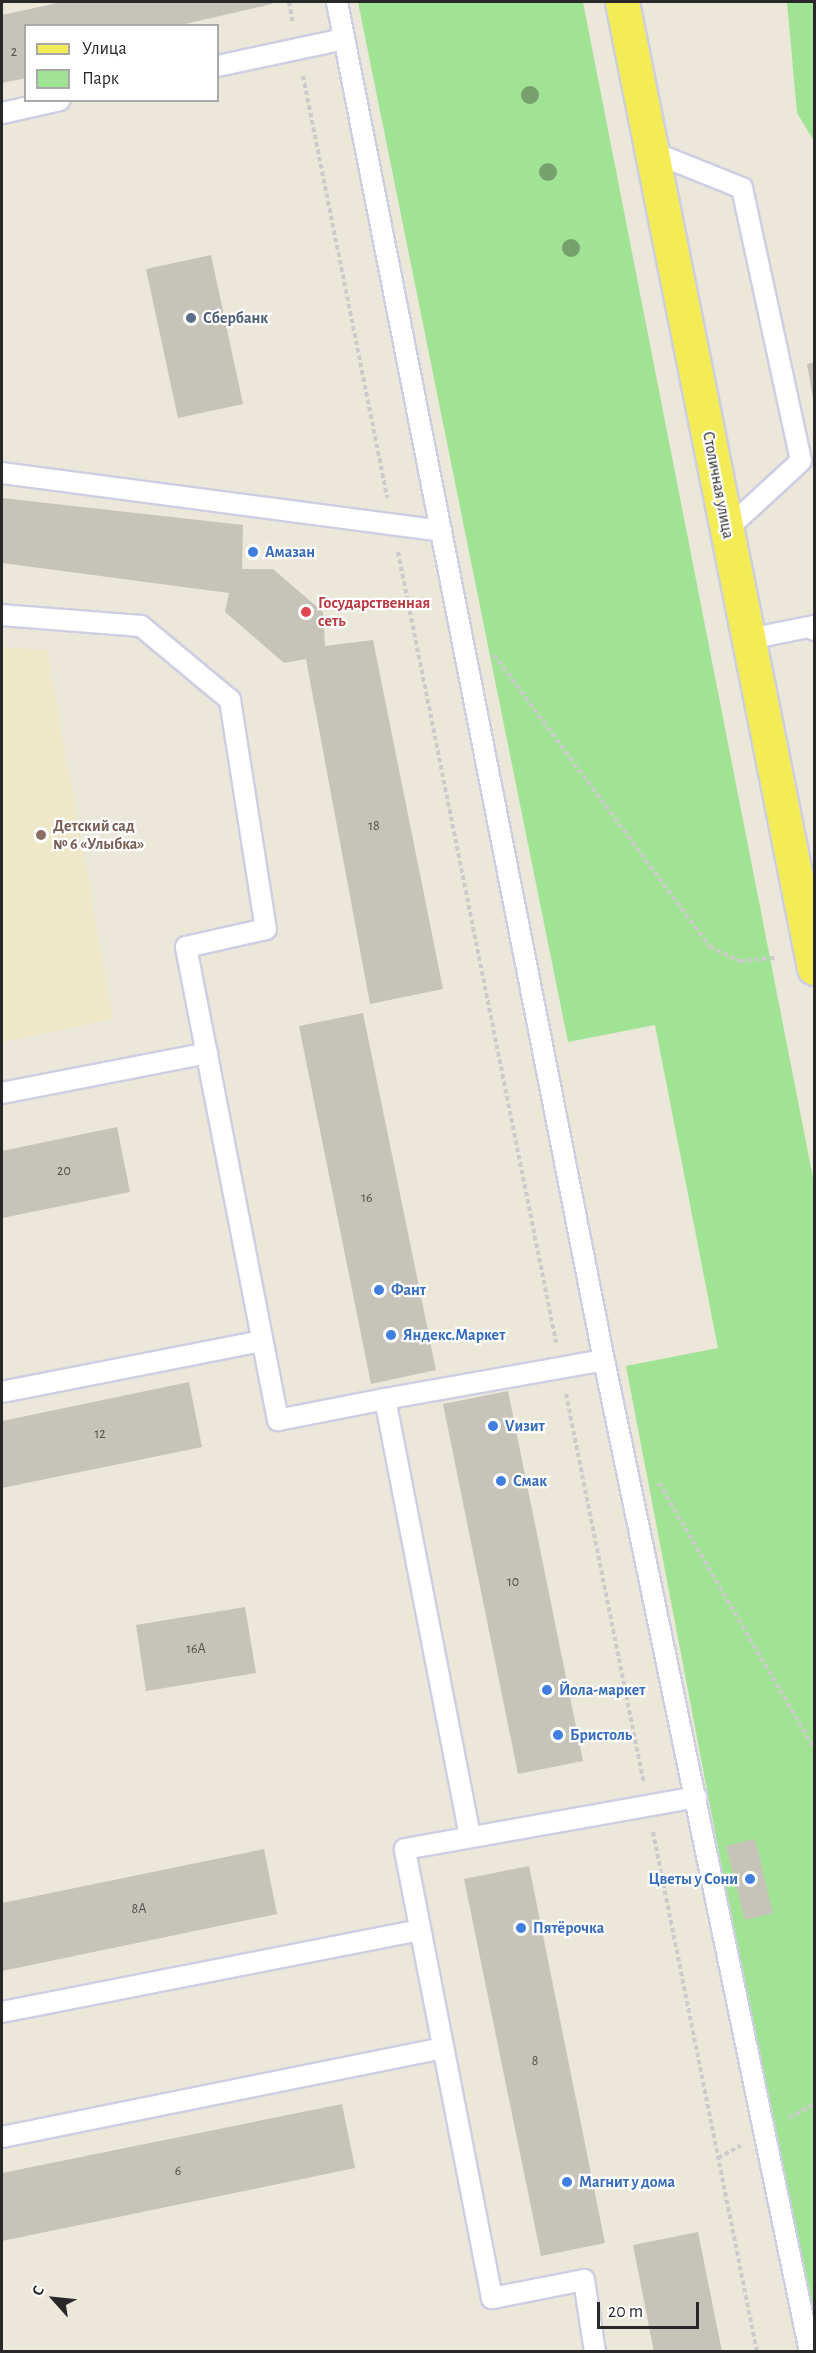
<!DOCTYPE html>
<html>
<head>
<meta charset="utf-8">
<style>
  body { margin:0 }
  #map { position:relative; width:816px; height:2353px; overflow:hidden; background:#ebe7d9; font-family:"Alegreya Sans",sans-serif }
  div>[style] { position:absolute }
  .education>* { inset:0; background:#eee8c8 }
  .green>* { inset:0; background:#a0e394 }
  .building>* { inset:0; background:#c6c3b9 }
  .path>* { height:4px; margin-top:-2px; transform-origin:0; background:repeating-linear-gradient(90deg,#cbcbcb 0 4.5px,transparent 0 7.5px) }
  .roads { filter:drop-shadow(2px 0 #cecee2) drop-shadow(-2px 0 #cecee2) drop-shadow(0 2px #cecee2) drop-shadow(0 -2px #cecee2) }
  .service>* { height:20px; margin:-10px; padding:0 10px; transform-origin:10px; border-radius:10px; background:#fff }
  .primary>* { height:33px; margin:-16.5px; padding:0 16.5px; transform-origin:16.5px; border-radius:16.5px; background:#f3ec56 }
  .trees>* { width:18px; height:18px; margin:-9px; border-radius:50%; background:#78a06f }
  .dots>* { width:16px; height:16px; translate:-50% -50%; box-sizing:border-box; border:3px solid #fff; border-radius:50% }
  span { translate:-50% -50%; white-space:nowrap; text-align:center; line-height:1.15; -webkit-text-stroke:4.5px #fff; paint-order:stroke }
  .number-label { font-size:14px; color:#504f4c }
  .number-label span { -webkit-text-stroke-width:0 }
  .service-label { font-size:16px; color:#4e5e75; font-weight:700 }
  .left { translate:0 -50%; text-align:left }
  .street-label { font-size:16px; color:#282828 }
  .shop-label { font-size:16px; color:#366cbe; font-weight:700 }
  .right { translate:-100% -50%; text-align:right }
  .health-label { font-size:16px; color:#be3a42; font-weight:700 }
  .education-label { font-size:16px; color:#785e54; font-weight:700 }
  .frame { position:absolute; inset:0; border:3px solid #282828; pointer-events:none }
  .legend { position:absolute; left:24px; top:24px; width:195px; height:78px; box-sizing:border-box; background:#fff; border:2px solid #a9a9a9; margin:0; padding:8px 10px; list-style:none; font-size:18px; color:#282828 }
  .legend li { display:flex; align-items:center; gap:12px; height:30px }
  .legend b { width:30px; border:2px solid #a9a9a9 }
  .north { position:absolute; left:24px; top:2269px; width:60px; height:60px; -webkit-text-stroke:4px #fff; paint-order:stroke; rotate:297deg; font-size:16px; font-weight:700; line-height:24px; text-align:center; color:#282828 }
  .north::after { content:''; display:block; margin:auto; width:21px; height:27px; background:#282828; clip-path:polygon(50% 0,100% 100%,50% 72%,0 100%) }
  .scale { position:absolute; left:597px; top:2302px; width:102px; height:27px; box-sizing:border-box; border:3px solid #282828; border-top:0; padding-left:8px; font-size:18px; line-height:21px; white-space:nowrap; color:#282828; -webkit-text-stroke:4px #fff; paint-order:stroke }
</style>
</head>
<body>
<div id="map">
  <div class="education">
    <i style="clip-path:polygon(2px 647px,47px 650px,113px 1019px,2px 1042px)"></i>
  </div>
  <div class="green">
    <i style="clip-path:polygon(358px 2px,583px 2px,814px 1183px,814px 2350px,626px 1366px,718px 1348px,655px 1025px,568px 1042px)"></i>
    <i style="clip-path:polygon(787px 2px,814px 2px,814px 141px,797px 113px)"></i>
  </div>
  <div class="building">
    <i style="clip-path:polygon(62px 2px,272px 2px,272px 4px,176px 26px,26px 26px,26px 78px,2px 83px,2px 15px)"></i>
    <i style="clip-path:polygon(211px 255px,243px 404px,178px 418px,146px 269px)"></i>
    <i style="clip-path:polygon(814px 362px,814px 398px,813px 399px,807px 364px)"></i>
    <i style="clip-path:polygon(2px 498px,243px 525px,242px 569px,273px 569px,323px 612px,325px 646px,373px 640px,443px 989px,370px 1004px,306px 659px,284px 663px,225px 612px,229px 593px,2px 563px)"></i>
    <i style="clip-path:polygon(363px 1013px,436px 1370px,371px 1384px,299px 1026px)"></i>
    <i style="clip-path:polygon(117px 1127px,130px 1192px,2px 1218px,2px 1151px)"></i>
    <i style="clip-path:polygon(189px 1382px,202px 1447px,2px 1488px,2px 1421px)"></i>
    <i style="clip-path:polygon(508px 1391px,583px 1761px,518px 1774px,443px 1404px)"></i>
    <i style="clip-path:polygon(245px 1607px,256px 1673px,146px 1691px,136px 1625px)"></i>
    <i style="clip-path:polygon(755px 1839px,773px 1913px,745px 1920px,726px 1846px)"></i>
    <i style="clip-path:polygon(264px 1849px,277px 1914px,2px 1971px,2px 1903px)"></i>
    <i style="clip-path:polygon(529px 1866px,605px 2243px,541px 2256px,464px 1879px)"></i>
    <i style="clip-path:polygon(342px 2104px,355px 2168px,2px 2241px,2px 2173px)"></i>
    <i style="clip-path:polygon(698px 2232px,722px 2352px,654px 2352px,633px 2245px)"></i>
  </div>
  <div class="path">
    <i style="left:289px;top:2px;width:22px;rotate:80deg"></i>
    <i style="left:303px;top:76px;width:430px;rotate:78.7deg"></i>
    <i style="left:398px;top:552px;width:806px;rotate:78.69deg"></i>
    <i style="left:409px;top:606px;width:20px;rotate:-9deg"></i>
    <i style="left:494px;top:655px;width:363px;rotate:53.5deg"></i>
    <i style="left:710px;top:947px;width:33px;rotate:25deg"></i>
    <i style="left:740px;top:961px;width:37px;rotate:-5deg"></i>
    <i style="left:566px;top:1394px;width:395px;rotate:78.7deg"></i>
    <i style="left:659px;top:1483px;width:307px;rotate:59.7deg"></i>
    <i style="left:653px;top:1832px;width:530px;rotate:78.69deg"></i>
    <i style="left:789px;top:2118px;width:29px;rotate:-29deg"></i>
    <i style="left:718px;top:2158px;width:26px;rotate:-29deg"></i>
  </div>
  <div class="roads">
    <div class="service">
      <i style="left:337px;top:2px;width:1384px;rotate:78.88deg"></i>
      <i style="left:604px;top:1360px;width:1013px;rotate:78.27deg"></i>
      <i style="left:218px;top:66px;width:129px;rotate:-12.1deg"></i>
      <i style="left:2px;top:113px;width:59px;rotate:-12.6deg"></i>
      <i style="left:652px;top:152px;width:97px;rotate:21.8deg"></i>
      <i style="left:742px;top:188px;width:279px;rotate:77.8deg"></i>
      <i style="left:801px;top:461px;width:100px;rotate:137.4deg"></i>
      <i style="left:2px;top:473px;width:443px;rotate:7.5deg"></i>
      <i style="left:2px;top:615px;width:139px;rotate:4.5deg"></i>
      <i style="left:141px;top:626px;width:116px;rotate:39.7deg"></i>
      <i style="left:230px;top:700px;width:232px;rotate:81.1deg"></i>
      <i style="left:266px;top:929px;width:82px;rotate:167.3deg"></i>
      <i style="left:186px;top:947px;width:482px;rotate:79deg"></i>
      <i style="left:278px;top:1420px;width:109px;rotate:-11.1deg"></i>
      <i style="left:749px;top:639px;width:66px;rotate:-11.3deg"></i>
      <i style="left:814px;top:626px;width:4px;rotate:90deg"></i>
      <i style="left:2px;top:1093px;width:209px;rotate:-11deg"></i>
      <i style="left:2px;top:1392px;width:265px;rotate:-11.1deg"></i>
      <i style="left:470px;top:1836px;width:445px;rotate:-101deg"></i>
      <i style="left:385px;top:1399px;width:222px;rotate:-10.1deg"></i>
      <i style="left:2px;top:2012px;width:426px;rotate:-11.1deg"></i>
      <i style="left:2px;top:2137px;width:450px;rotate:-11.4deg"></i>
      <i style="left:595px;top:2352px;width:73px;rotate:-98.7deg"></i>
      <i style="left:584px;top:2280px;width:94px;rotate:168.9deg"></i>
      <i style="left:492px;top:2298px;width:457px;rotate:-101deg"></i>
      <i style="left:405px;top:1849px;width:296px;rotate:-10.1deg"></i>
    </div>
    <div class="primary">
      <i style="left:622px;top:2px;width:985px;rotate:78.76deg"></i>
    </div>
  </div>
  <div class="trees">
    <i style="left:530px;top:95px"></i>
    <i style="left:548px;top:172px"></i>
    <i style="left:571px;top:248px"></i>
  </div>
  <div class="dots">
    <i style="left:191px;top:318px;background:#5c6f8a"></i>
    <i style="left:253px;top:552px;background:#3f7fe0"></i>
    <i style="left:306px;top:612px;background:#e0444e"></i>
    <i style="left:41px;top:835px;background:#8d6e63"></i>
    <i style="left:379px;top:1290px;background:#3f7fe0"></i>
    <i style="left:391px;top:1335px;background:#3f7fe0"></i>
    <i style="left:493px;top:1426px;background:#3f7fe0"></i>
    <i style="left:501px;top:1481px;background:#3f7fe0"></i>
    <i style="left:547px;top:1690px;background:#3f7fe0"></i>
    <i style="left:558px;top:1735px;background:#3f7fe0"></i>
    <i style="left:750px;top:1879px;background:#3f7fe0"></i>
    <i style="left:521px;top:1928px;background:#3f7fe0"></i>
    <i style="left:567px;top:2182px;background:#3f7fe0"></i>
  </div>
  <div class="number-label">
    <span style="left:14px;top:52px">2</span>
    <span style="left:374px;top:826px">18</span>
    <span style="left:64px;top:1171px">20</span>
    <span style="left:367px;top:1198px">16</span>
    <span style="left:100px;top:1434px">12</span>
    <span style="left:513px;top:1582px">10</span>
    <span style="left:196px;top:1649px">16А</span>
    <span style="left:139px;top:1909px">8А</span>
    <span style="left:535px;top:2061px">8</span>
    <span style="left:178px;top:2171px">6</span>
  </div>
  <div class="service-label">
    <span class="left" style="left:203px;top:318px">Сбербанк</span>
  </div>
  <div class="street-label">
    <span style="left:718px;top:485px;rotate:79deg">Столичная улица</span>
  </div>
  <div class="shop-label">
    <span class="left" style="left:265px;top:552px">Амазан</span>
    <span class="left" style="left:391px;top:1290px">Фант</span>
    <span class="left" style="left:403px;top:1335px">Яндекс.Маркет</span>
    <span class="left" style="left:505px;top:1426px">Vизит</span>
    <span class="left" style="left:513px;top:1481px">Смак</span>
    <span class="left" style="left:559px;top:1690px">Йола-маркет</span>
    <span class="left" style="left:570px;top:1735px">Бристоль</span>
    <span class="right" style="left:738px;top:1879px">Цветы у Сони</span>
    <span class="left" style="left:533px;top:1928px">Пятёрочка</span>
    <span class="left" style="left:579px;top:2182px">Магнит у дома</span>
  </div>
  <div class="health-label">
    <span class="left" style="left:318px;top:612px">Государственная<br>сеть</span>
  </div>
  <div class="education-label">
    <span class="left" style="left:53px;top:835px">Детский сад<br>№ 6 «Улыбка»</span>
  </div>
  <div class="frame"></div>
  <ul class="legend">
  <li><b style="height:8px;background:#f3ec56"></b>Улица</li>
  <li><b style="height:16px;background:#a0e394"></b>Парк</li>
  </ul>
  <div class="north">С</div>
  <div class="scale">20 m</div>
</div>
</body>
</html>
